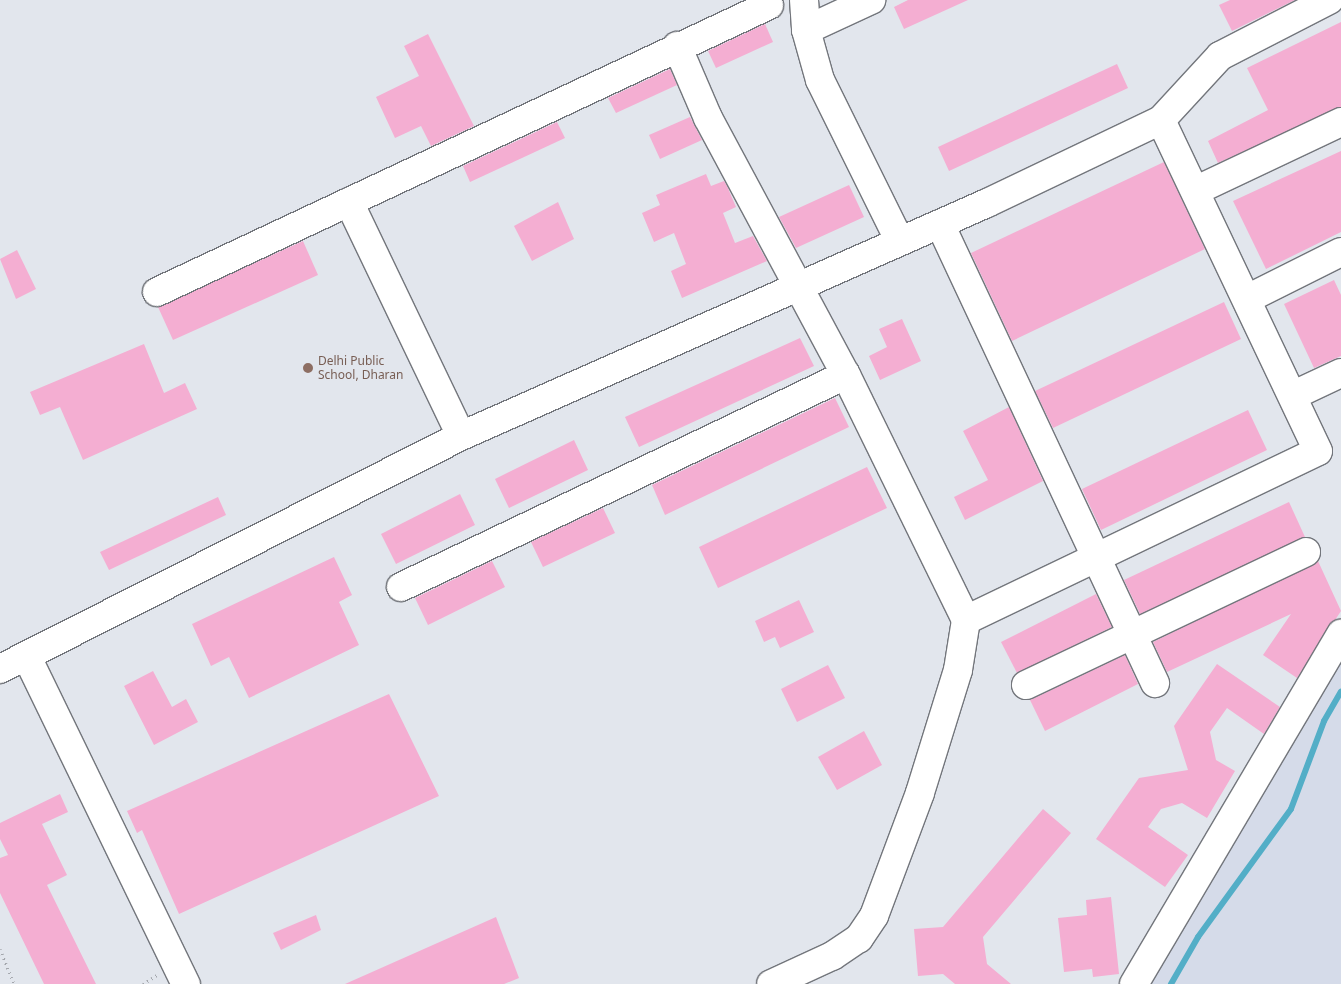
<!DOCTYPE html>
<html>
<head>
<meta charset="utf-8">
<style>
  body { margin:0 }
  #map { position:relative; width:1341px; height:984px; overflow:hidden; background:#e2e6ed; font-family:"Noto Sans",sans-serif }
  div>[style] { position:absolute }
  .built>* { inset:0; background:#d5dbe9 }
  .stream>* { height:6px; margin:-3px; padding:0 3px; transform-origin:3px; border-radius:3px; background:#53aec7 }
  .building>* { inset:0; background:#f4aed2 }
  .path>* { height:3px; margin-top:-1.5px; transform-origin:0; background:repeating-linear-gradient(90deg,#a3a6ac 0 1px,transparent 0 5px) }
  .roads { filter:drop-shadow(1px 0 #73767c) drop-shadow(-1px 0 #73767c) drop-shadow(0 1px #73767c) drop-shadow(0 -1px #73767c) }
  .minor>* { height:28px; margin:-14px; padding:0 14px; transform-origin:14px; border-radius:14px; background:#fff }
  .dots>* { width:14px; height:14px; translate:-50% -50%; box-sizing:border-box; border:2px solid #e2e6ed; border-radius:50% }
  span { translate:-50% -50%; white-space:nowrap; text-align:center; line-height:1.15; -webkit-text-stroke:4px #e2e6ed; paint-order:stroke }
  .education-label { font-size:12px; color:#785e54 }
  .left { translate:0 -50%; text-align:left }
</style>
</head>
<body>
<div id="map">
  <div class="built">
    <i style="clip-path:polygon(1341px 634px,1341px 984px,1134px 984px)"></i>
  </div>
  <div class="stream">
    <i style="left:1171px;top:984px;width:54px;rotate:-60.1deg"></i>
    <i style="left:1198px;top:937px;width:158px;rotate:-54deg"></i>
    <i style="left:1291px;top:809px;width:94px;rotate:-69.4deg"></i>
    <i style="left:1324px;top:721px;width:34px;rotate:-60deg"></i>
  </div>
  <div class="building">
    <i style="clip-path:polygon(908px 0,968px 0,904px 29px,894px 7px)"></i>
    <i style="clip-path:polygon(1230px 0,1295px 0,1232px 31px,1219px 5px)"></i>
    <i style="clip-path:polygon(1341px 22px,1341px 107px,1218px 163px,1208px 141px,1268px 110px,1247px 68px)"></i>
    <i style="clip-path:polygon(765px 24px,773px 42px,716px 68px,708px 51px)"></i>
    <i style="clip-path:polygon(428px 34px,474px 126px,431px 146px,421px 126px,395px 138px,376px 97px,419px 76px,404px 46px)"></i>
    <i style="clip-path:polygon(1117px 64px,1128px 88px,949px 171px,938px 147px)"></i>
    <i style="clip-path:polygon(670px 69px,677px 85px,616px 113px,608px 98px)"></i>
    <i style="clip-path:polygon(690px 117px,702px 140px,660px 159px,649px 135px)"></i>
    <i style="clip-path:polygon(557px 122px,565px 138px,470px 182px,463px 166px)"></i>
    <i style="clip-path:polygon(1341px 151px,1341px 232px,1266px 269px,1233px 201px)"></i>
    <i style="clip-path:polygon(1164px 162px,1205px 249px,1012px 341px,971px 253px)"></i>
    <i style="clip-path:polygon(706px 174px,711px 186px,724px 181px,727px 186px,736px 207px,723px 213px,735px 243px,753px 236px,767px 261px,682px 298px,671px 271px,686px 264px,674px 233px,654px 242px,642px 213px,660px 205px,656px 195px)"></i>
    <i style="clip-path:polygon(849px 185px,864px 217px,796px 248px,779px 217px)"></i>
    <i style="clip-path:polygon(558px 202px,574px 239px,532px 261px,514px 226px)"></i>
    <i style="clip-path:polygon(303px 241px,318px 275px,173px 340px,158px 307px)"></i>
    <i style="clip-path:polygon(17px 250px,36px 289px,16px 299px,0 259px)"></i>
    <i style="clip-path:polygon(1334px 280px,1341px 295px,1341px 356px,1314px 368px,1284px 304px)"></i>
    <i style="clip-path:polygon(1224px 302px,1241px 339px,1053px 428px,1035px 391px)"></i>
    <i style="clip-path:polygon(902px 319px,921px 361px,880px 380px,869px 356px,887px 347px,879px 329px)"></i>
    <i style="clip-path:polygon(800px 338px,814px 366px,639px 447px,625px 417px)"></i>
    <i style="clip-path:polygon(144px 344px,164px 393px,185px 383px,197px 409px,83px 460px,60px 407px,40px 415px,30px 392px)"></i>
    <i style="clip-path:polygon(835px 398px,849px 427px,665px 515px,652px 485px)"></i>
    <i style="clip-path:polygon(1009px 407px,1043px 481px,965px 520px,954px 497px,988px 480px,963px 431px)"></i>
    <i style="clip-path:polygon(1248px 410px,1267px 450px,1101px 530px,1082px 489px)"></i>
    <i style="clip-path:polygon(574px 440px,588px 470px,509px 508px,495px 479px)"></i>
    <i style="clip-path:polygon(867px 467px,887px 508px,718px 588px,699px 547px)"></i>
    <i style="clip-path:polygon(460px 494px,475px 525px,396px 564px,381px 534px)"></i>
    <i style="clip-path:polygon(218px 497px,226px 515px,109px 570px,100px 552px)"></i>
    <i style="clip-path:polygon(1289px 502px,1305px 537px,1140px 614px,1124px 580px)"></i>
    <i style="clip-path:polygon(603px 508px,615px 533px,543px 567px,531px 542px)"></i>
    <i style="clip-path:polygon(334px 557px,352px 595px,339px 602px,359px 645px,249px 698px,229px 657px,211px 666px,192px 624px)"></i>
    <i style="clip-path:polygon(492px 561px,505px 587px,428px 625px,415px 598px)"></i>
    <i style="clip-path:polygon(1318px 561px,1341px 611px,1297px 678px,1263px 655px,1291px 614px,1167px 672px,1153px 642px)"></i>
    <i style="clip-path:polygon(1096px 594px,1112px 627px,1017px 673px,1001px 642px)"></i>
    <i style="clip-path:polygon(799px 600px,814px 632px,780px 648px,775px 637px,764px 642px,755px 621px)"></i>
    <i style="clip-path:polygon(1125px 655px,1138px 684px,1045px 731px,1030px 700px)"></i>
    <i style="clip-path:polygon(1217px 664px,1280px 707px,1264px 734px,1227px 708px,1210px 732px,1216px 760px,1235px 771px,1207px 818px,1182px 803px,1161px 809px,1148px 827px,1188px 855px,1165px 887px,1096px 839px,1139px 778px,1188px 770px,1174px 726px)"></i>
    <i style="clip-path:polygon(828px 665px,845px 698px,797px 722px,781px 689px)"></i>
    <i style="clip-path:polygon(153px 671px,172px 707px,186px 699px,198px 722px,154px 745px,124px 686px)"></i>
    <i style="clip-path:polygon(389px 694px,439px 796px,179px 914px,142px 830px,137px 833px,127px 811px)"></i>
    <i style="clip-path:polygon(864px 731px,882px 765px,837px 790px,818px 757px)"></i>
    <i style="clip-path:polygon(60px 794px,68px 812px,42px 824px,67px 875px,47px 885px,96px 984px,44px 984px,0 893px,0 858px,8px 855px,0 839px,0 823px)"></i>
    <i style="clip-path:polygon(1043px 809px,1071px 833px,983px 937px,987px 964px,1011px 984px,955px 984px,943px 974px,918px 976px,914px 929px,943px 927px)"></i>
    <i style="clip-path:polygon(1111px 897px,1119px 974px,1093px 977px,1092px 969px,1064px 972px,1058px 918px,1087px 915px,1086px 900px)"></i>
    <i style="clip-path:polygon(316px 915px,321px 930px,281px 950px,273px 933px)"></i>
    <i style="clip-path:polygon(496px 917px,519px 978px,504px 984px,345px 984px)"></i>
  </div>
  <div class="path">
    <i style="left:0;top:949px;width:38px;rotate:68deg"></i>
    <i style="left:143px;top:984px;width:17px;rotate:-33deg"></i>
  </div>
  <div class="roads">
    <div class="minor">
      <i style="left:804px;top:0;width:30px;rotate:86deg"></i>
      <i style="left:806px;top:30px;width:52px;rotate:74.4deg"></i>
      <i style="left:820px;top:80px;width:178px;rotate:63.7deg"></i>
      <i style="left:806px;top:30px;width:72px;rotate:-24.8deg"></i>
      <i style="left:677px;top:46px;width:78px;rotate:66.7deg"></i>
      <i style="left:708px;top:118px;width:292px;rotate:61.8deg"></i>
      <i style="left:846px;top:375px;width:273px;rotate:63.9deg"></i>
      <i style="left:966px;top:620px;width:51px;rotate:99.1deg"></i>
      <i style="left:958px;top:670px;width:129px;rotate:107.2deg"></i>
      <i style="left:920px;top:793px;width:131px;rotate:110.5deg"></i>
      <i style="left:874px;top:916px;width:27px;rotate:124deg"></i>
      <i style="left:859px;top:938px;width:32px;rotate:146deg"></i>
      <i style="left:832px;top:956px;width:67px;rotate:155.3deg"></i>
      <i style="left:1197px;top:190px;width:159px;rotate:-25.3deg"></i>
      <i style="left:349px;top:202px;width:259px;rotate:64.4deg"></i>
      <i style="left:940px;top:224px;width:507px;rotate:64.9deg"></i>
      <i style="left:157px;top:292px;width:676px;rotate:-25.12deg"></i>
      <i style="left:1247px;top:299px;width:105px;rotate:-26.6deg"></i>
      <i style="left:1294px;top:395px;width:52px;rotate:-25.1deg"></i>
      <i style="left:401px;top:587px;width:493px;rotate:-25.5deg"></i>
      <i style="left:966px;top:620px;width:390px;rotate:-25.6deg"></i>
      <i style="left:1318px;top:451px;width:366px;rotate:-115.4deg"></i>
      <i style="left:27px;top:657px;width:364px;rotate:64.1deg"></i>
      <i style="left:0;top:669px;width:517px;rotate:-26.81deg"></i>
      <i style="left:461px;top:436px;width:575px;rotate:-23.89deg"></i>
      <i style="left:987px;top:203px;width:193px;rotate:-25.5deg"></i>
      <i style="left:1161px;top:120px;width:87px;rotate:-47.3deg"></i>
      <i style="left:1220px;top:56px;width:123px;rotate:-27.2deg"></i>
      <i style="left:1026px;top:685px;width:310px;rotate:-25.4deg"></i>
      <i style="left:1134px;top:984px;width:407px;rotate:-59.4deg"></i>
    </div>
  </div>
  <div class="dots">
    <i style="left:308px;top:368px;background:#8d6e63"></i>
  </div>
  <div class="education-label">
    <span class="left" style="left:318px;top:368px">Delhi Public<br>School, Dharan</span>
  </div>
</div>
</body>
</html>
